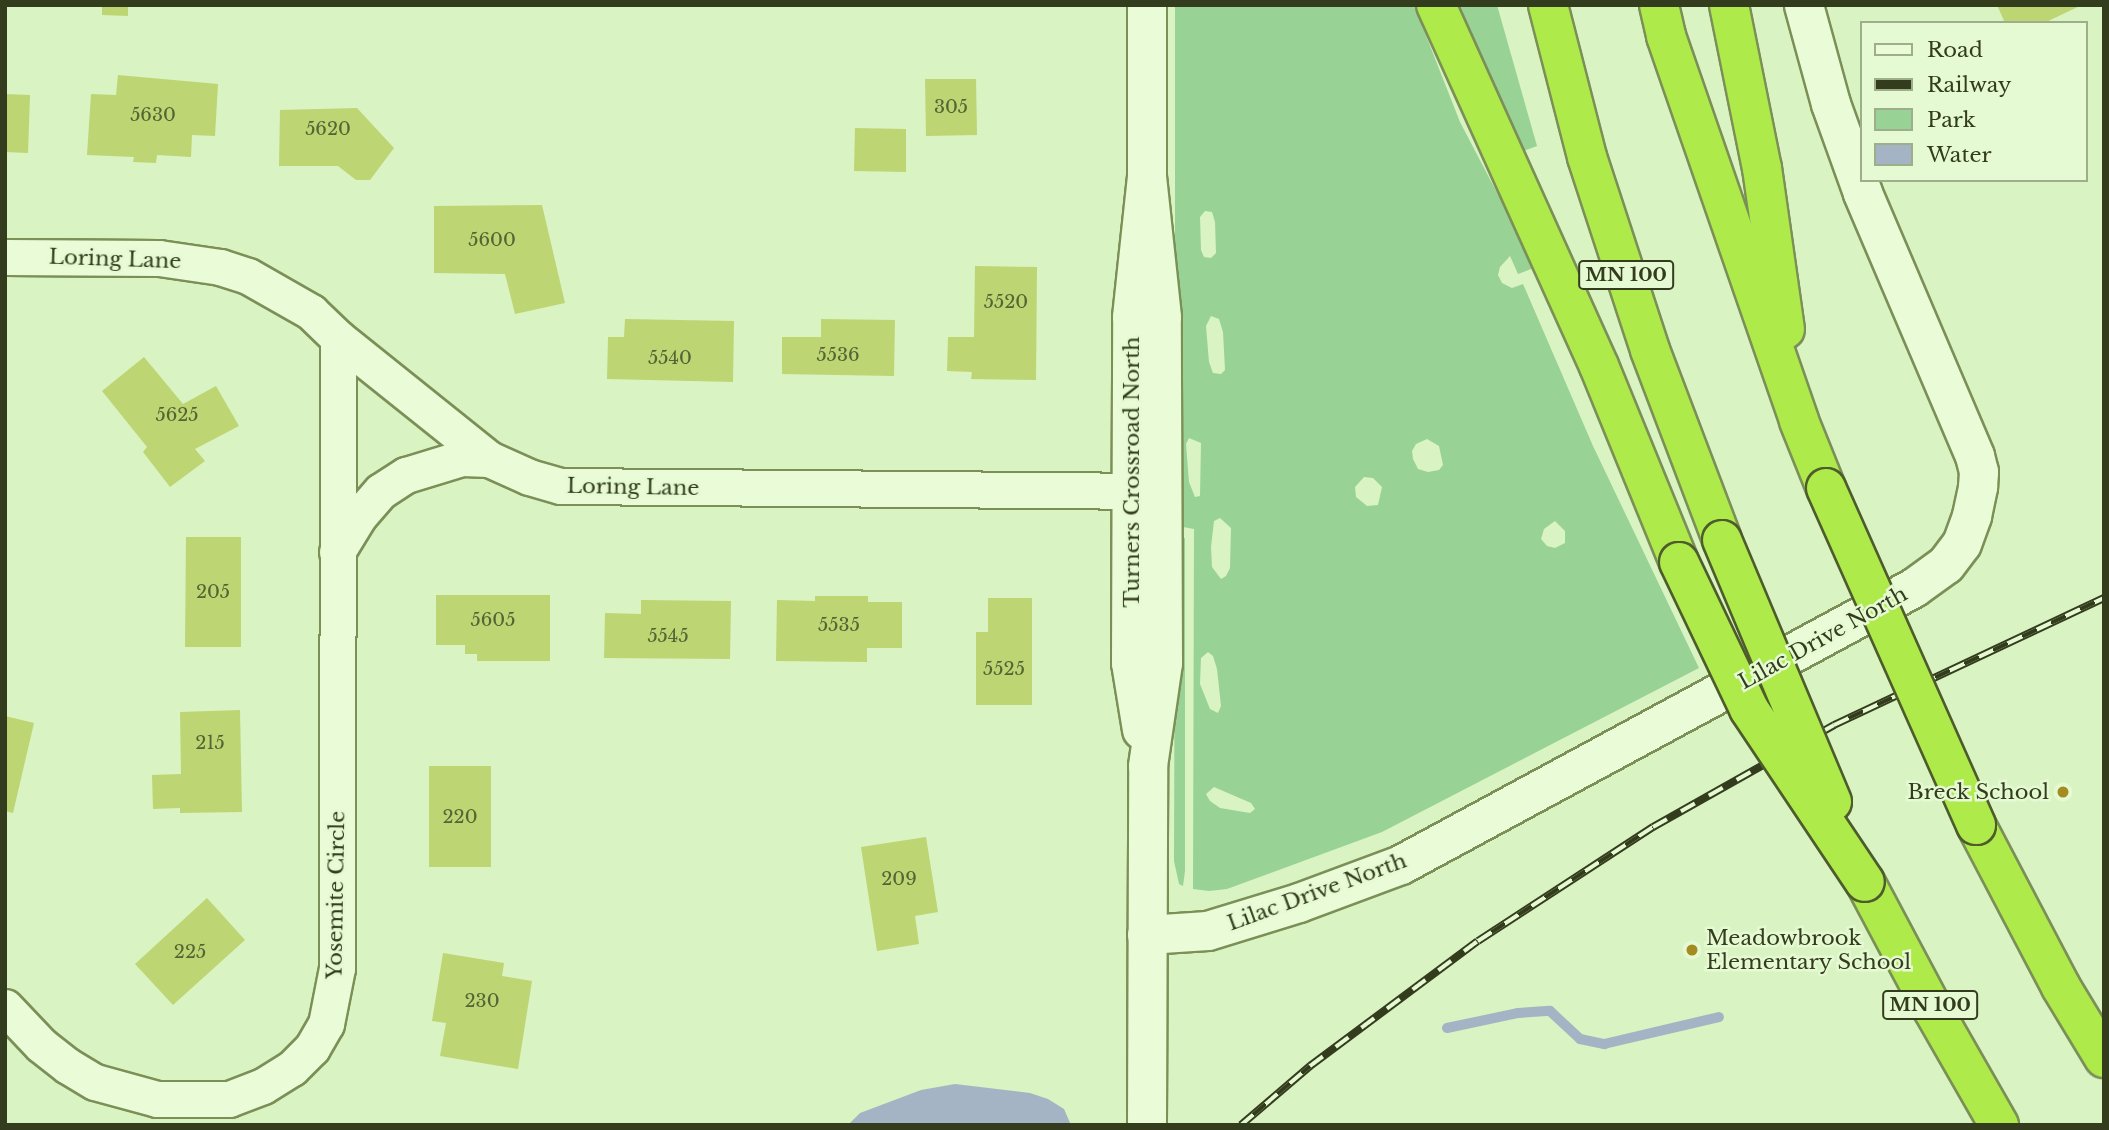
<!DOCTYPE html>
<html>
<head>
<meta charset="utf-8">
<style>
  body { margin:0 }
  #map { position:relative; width:2109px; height:1130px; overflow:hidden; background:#d9f3c2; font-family:"Libre Baskerville",serif }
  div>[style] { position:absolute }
  .green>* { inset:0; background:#99d295 }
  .water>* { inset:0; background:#a5b4c5 }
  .stream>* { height:10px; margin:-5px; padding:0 5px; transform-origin:5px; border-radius:5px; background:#a5b4c5 }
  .building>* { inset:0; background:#bed574 }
  .roads { filter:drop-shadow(2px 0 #7b8f57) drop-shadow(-2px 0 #7b8f57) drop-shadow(0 2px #7b8f57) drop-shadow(0 -2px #7b8f57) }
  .street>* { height:35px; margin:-17.5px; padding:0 17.5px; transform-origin:17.5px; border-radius:17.5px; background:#e9fcd7 }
  .secondary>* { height:38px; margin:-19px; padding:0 19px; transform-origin:19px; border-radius:19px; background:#e9fcd7 }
  .highway>* { height:38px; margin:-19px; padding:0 19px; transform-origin:19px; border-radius:19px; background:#adea4a }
  .rail>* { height:8px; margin-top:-4px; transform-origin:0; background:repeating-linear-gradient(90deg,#e5f9d3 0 16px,#333d1d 0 32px); box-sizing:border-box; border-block:2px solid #333d1d }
  .bridges { filter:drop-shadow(2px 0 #4e5c2c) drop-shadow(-2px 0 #4e5c2c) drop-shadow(0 2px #4e5c2c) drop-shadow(0 -2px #4e5c2c) }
  .highway-bridge>* { height:38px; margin:-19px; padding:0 19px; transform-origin:19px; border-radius:19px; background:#adea4a }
  .dots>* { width:19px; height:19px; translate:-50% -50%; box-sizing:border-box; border:4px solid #e5f9d3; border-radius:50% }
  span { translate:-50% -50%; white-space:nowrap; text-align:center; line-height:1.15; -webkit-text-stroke:5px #e5f9d3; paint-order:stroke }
  .number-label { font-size:18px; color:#566333 }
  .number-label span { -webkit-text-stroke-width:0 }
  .shield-label span { padding:2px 5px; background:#e5f9d3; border:2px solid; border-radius:5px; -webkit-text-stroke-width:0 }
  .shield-label { font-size:19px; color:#333d1d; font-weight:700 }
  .street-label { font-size:21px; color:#333d1d }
  .poi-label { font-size:21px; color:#333d1d }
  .right { translate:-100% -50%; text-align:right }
  .left { translate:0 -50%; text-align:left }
  .frame { position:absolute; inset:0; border:7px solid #333d1d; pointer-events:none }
  .legend { position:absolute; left:1860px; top:21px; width:228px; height:161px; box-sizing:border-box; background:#e5f9d3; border:2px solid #9eae8a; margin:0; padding:9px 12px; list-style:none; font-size:21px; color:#333d1d }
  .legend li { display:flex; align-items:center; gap:14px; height:35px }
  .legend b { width:35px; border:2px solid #9eae8a }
</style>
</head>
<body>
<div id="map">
  <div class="green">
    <i style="clip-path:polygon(evenodd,1175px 5px,1414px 5px,1460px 122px,1536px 267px,1518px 274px,1510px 256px,1500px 267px,1498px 275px,1502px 283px,1512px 288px,1523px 284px,1593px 446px,1699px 668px,1382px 832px,1227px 889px,1209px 891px,1193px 889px,1194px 529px,1183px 527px,1175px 522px,1175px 5px,1205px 211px,1212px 212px,1215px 222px,1216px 253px,1211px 258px,1204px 257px,1201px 250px,1200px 217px,1205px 211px,1175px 5px,1211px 316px,1219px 319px,1223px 332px,1225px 370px,1221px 374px,1213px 373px,1209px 362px,1206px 326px,1211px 316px,1175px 5px,1189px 438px,1201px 443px,1200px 496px,1195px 497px,1189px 482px,1186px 444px,1189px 438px,1175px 5px,1427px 439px,1439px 446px,1443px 465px,1439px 470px,1428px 472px,1418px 469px,1413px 459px,1412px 451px,1416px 444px,1427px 439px,1175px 5px,1364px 477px,1373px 478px,1382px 487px,1378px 505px,1367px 506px,1356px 497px,1355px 487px,1364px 477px,1175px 5px,1220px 518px,1231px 528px,1230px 568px,1226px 576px,1221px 579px,1212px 567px,1211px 547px,1214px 521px,1220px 518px,1175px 5px,1555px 521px,1565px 531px,1565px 543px,1555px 548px,1547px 546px,1541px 539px,1544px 529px,1555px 521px,1175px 5px,1208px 652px,1213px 656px,1217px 669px,1221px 706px,1218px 713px,1210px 709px,1200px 684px,1201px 658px,1208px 652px,1175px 5px,1214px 787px,1251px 803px,1255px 809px,1250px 813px,1220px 808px,1210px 801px,1206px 794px,1214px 787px)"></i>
    <i style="clip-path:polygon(1456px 5px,1497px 5px,1537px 146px,1518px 153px)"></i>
    <i style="clip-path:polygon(1185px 538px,1185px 871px,1183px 886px,1179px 884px,1174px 861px,1175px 539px)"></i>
  </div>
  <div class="water">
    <i style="clip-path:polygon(955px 1084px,1030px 1093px,1048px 1099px,1064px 1109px,1071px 1125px,848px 1125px,860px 1113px,921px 1090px)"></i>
  </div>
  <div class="stream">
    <i style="left:1447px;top:1028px;width:73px;rotate:-11.9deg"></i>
    <i style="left:1518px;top:1013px;width:32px;rotate:-4deg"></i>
    <i style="left:1550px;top:1011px;width:41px;rotate:43deg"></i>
    <i style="left:1580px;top:1039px;width:25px;rotate:12deg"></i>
    <i style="left:1604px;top:1044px;width:118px;rotate:-13.2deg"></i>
  </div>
  <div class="building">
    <i style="clip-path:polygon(102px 5px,128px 5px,128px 16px,102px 15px)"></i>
    <i style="clip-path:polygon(1997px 5px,2082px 5px,2044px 23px,2005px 23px)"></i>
    <i style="clip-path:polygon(118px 75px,218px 84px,215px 136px,192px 135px,191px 157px,157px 155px,156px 163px,133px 162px,134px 157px,87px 155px,91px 94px,116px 95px)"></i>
    <i style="clip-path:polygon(925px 79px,976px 79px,977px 135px,926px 136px)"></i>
    <i style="clip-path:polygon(5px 94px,30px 95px,28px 153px,5px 152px)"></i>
    <i style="clip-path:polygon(357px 108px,394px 148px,370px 180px,356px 180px,338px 166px,279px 166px,280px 110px)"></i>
    <i style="clip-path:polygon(855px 128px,906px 129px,906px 172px,854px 171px)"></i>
    <i style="clip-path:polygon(542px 205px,565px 303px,515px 314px,505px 274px,434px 273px,434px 206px)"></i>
    <i style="clip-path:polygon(975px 266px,1037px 267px,1036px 380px,971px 379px,972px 372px,947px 371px,948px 337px,974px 337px)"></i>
    <i style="clip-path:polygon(625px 319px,734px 321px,733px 382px,607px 379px,608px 337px,624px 337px)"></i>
    <i style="clip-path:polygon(821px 319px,895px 320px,894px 376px,782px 374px,782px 337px,821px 337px)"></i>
    <i style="clip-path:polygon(144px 357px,183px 404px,216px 386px,239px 426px,195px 449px,205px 461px,170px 487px,143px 452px,147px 447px,102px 391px)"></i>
    <i style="clip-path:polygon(186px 537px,241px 537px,241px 647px,185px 647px)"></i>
    <i style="clip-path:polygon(436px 595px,550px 595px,550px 661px,477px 661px,477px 654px,465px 654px,465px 645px,436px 645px)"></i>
    <i style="clip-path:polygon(815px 596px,868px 596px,868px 602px,902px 602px,902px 648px,867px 648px,867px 662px,776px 661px,777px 600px,815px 601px)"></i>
    <i style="clip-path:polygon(988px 598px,1032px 598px,1032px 705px,976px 705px,976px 632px,988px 632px)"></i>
    <i style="clip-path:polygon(641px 600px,731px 601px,730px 659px,604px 658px,605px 613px,641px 614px)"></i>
    <i style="clip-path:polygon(240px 710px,242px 812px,180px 813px,180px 808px,153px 809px,152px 775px,181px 774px,180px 712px)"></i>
    <i style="clip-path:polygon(5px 716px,34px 723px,13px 813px,5px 811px)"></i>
    <i style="clip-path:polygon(429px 766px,491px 766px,491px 867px,429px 867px)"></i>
    <i style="clip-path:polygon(926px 837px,938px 912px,915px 916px,919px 944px,877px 951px,861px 847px)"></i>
    <i style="clip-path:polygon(207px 898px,245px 940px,173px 1005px,135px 964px)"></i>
    <i style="clip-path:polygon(443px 953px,504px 963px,502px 976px,532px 981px,518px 1069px,440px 1056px,446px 1023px,432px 1021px)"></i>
  </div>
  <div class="roads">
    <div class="street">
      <i style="left:5px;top:257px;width:154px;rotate:0.4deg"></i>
      <i style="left:159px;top:258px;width:62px;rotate:8.4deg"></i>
      <i style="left:220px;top:267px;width:29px;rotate:18deg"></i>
      <i style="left:248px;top:276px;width:73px;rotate:29.7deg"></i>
      <i style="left:311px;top:312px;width:37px;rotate:44deg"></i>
      <i style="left:338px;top:338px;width:193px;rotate:38.7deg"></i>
      <i style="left:489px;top:459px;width:44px;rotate:24.2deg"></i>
      <i style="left:529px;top:477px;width:33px;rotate:16deg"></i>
      <i style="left:561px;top:486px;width:599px;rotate:0.48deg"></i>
      <i style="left:337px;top:552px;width:42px;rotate:-58.6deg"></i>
      <i style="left:359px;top:516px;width:33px;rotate:-49deg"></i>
      <i style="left:381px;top:491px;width:30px;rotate:-33deg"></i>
      <i style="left:406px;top:475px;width:59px;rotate:-16.9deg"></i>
      <i style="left:462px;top:458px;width:27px;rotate:2deg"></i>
      <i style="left:5px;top:1007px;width:52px;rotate:46.5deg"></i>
      <i style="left:41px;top:1045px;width:34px;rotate:38deg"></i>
      <i style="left:68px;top:1066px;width:31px;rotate:31deg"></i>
      <i style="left:95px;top:1082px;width:64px;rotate:15.3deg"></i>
      <i style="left:157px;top:1099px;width:72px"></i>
      <i style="left:229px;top:1099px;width:36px;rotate:-21deg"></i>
      <i style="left:263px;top:1086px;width:34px;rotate:-32deg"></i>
      <i style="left:292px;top:1068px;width:28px;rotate:-45deg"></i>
      <i style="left:312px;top:1048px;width:28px;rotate:-60deg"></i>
      <i style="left:326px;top:1024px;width:57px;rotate:-78.9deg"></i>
      <i style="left:337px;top:968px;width:630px;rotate:-89.91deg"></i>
    </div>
    <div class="secondary">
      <i style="left:1142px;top:730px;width:68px;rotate:-99.3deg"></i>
      <i style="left:1131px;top:663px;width:346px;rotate:-89.8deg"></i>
      <i style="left:1132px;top:317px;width:141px;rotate:-83.9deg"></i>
      <i style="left:1147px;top:177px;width:172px;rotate:-90deg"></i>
      <i style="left:1147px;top:935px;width:61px;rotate:-3.8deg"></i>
      <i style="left:1208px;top:931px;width:95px;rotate:-17.1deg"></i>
      <i style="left:1299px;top:903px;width:109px;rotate:-20.4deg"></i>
      <i style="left:1401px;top:865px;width:583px;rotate:-28.37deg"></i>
      <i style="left:1914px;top:588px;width:39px;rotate:-36deg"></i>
      <i style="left:1946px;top:565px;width:26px;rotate:-53deg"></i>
      <i style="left:1962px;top:544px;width:30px;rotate:-70deg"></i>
      <i style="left:1972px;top:516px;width:30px;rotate:-78deg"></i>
      <i style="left:1978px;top:487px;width:15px;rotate:-86deg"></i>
      <i style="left:1979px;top:472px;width:16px;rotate:-104deg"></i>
      <i style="left:1975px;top:456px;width:286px;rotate:-113.1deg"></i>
      <i style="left:1863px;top:193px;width:95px;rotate:-109.8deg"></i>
      <i style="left:1831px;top:104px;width:103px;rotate:-105.3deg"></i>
      <i style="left:1147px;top:1125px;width:359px;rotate:-89.8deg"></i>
      <i style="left:1148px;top:766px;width:104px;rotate:-81.7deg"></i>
      <i style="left:1163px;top:663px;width:346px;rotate:-90.2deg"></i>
      <i style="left:1162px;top:317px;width:141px;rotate:-96.1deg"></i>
    </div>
    <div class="highway">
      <i style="left:1436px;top:5px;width:396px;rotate:65.7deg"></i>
      <i style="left:1599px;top:366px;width:212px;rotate:67.8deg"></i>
      <i style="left:1548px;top:5px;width:157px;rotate:75.6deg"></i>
      <i style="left:1587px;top:157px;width:203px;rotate:71.9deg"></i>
      <i style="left:1650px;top:350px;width:203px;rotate:69.2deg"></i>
      <i style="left:1659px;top:5px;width:32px;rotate:77deg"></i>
      <i style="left:1666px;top:36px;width:407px;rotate:70.9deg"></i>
      <i style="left:1799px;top:421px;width:72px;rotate:68.1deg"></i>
      <i style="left:1729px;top:5px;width:166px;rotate:78.6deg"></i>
      <i style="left:1762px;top:168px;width:163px;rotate:81.9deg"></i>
      <i style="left:1976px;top:825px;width:183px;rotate:62.3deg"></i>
      <i style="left:2061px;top:987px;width:83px;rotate:58.8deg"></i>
      <i style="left:1865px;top:882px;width:143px;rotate:62deg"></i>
      <i style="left:1932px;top:1008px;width:135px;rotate:60.2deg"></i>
    </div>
  </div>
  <div class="rail">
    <i style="left:1241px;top:1125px;width:91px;rotate:-40.5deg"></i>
    <i style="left:1310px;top:1066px;width:209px;rotate:-36.7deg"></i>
    <i style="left:1478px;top:941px;width:209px;rotate:-33.1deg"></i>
    <i style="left:1653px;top:827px;width:208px;rotate:-29.4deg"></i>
    <i style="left:1834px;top:725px;width:298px;rotate:-25.2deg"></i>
  </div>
  <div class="bridges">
    <div class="highway-bridge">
      <i style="left:1826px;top:488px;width:369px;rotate:66deg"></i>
      <i style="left:1722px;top:540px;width:284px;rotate:67.2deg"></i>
      <i style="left:1679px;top:562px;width:163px;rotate:64.5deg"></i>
      <i style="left:1749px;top:709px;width:208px;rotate:56.2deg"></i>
    </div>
  </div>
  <div class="dots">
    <i style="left:2063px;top:792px;background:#a48c20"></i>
    <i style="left:1692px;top:950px;background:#a48c20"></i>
  </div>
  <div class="number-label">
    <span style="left:951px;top:107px">305</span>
    <span style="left:153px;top:115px">5630</span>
    <span style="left:328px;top:129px">5620</span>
    <span style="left:492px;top:240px">5600</span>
    <span style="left:1006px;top:302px">5520</span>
    <span style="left:838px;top:355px">5536</span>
    <span style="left:670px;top:358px">5540</span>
    <span style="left:177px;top:415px">5625</span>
    <span style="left:213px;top:592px">205</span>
    <span style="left:493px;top:620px">5605</span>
    <span style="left:839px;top:625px">5535</span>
    <span style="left:668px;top:636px">5545</span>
    <span style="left:1004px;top:669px">5525</span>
    <span style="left:210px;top:743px">215</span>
    <span style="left:460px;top:817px">220</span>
    <span style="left:899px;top:879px">209</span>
    <span style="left:190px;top:952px">225</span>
    <span style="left:482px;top:1001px">230</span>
  </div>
  <div class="shield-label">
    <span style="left:1626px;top:275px">MN 100</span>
    <span style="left:1930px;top:1005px">MN 100</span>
  </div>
  <div class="street-label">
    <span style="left:115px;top:259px;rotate:2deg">Loring Lane</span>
    <span style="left:1132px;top:472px;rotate:-90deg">Turners Crossroad North</span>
    <span style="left:633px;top:487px;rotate:1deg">Loring Lane</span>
    <span style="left:1823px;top:638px;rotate:-29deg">Lilac Drive North</span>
    <span style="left:1317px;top:892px;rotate:-20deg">Lilac Drive North</span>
    <span style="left:336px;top:895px;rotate:-89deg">Yosemite Circle</span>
  </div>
  <div class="poi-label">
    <span class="right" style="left:2049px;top:792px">Breck School</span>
    <span class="left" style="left:1706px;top:950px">Meadowbrook<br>Elementary School</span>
  </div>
  <div class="frame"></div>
  <ul class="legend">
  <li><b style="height:9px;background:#e9fcd7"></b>Road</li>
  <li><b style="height:9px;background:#333d1d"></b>Railway</li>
  <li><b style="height:19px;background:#99d295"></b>Park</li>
  <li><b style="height:19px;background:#a5b4c5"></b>Water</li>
  </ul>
</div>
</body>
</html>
